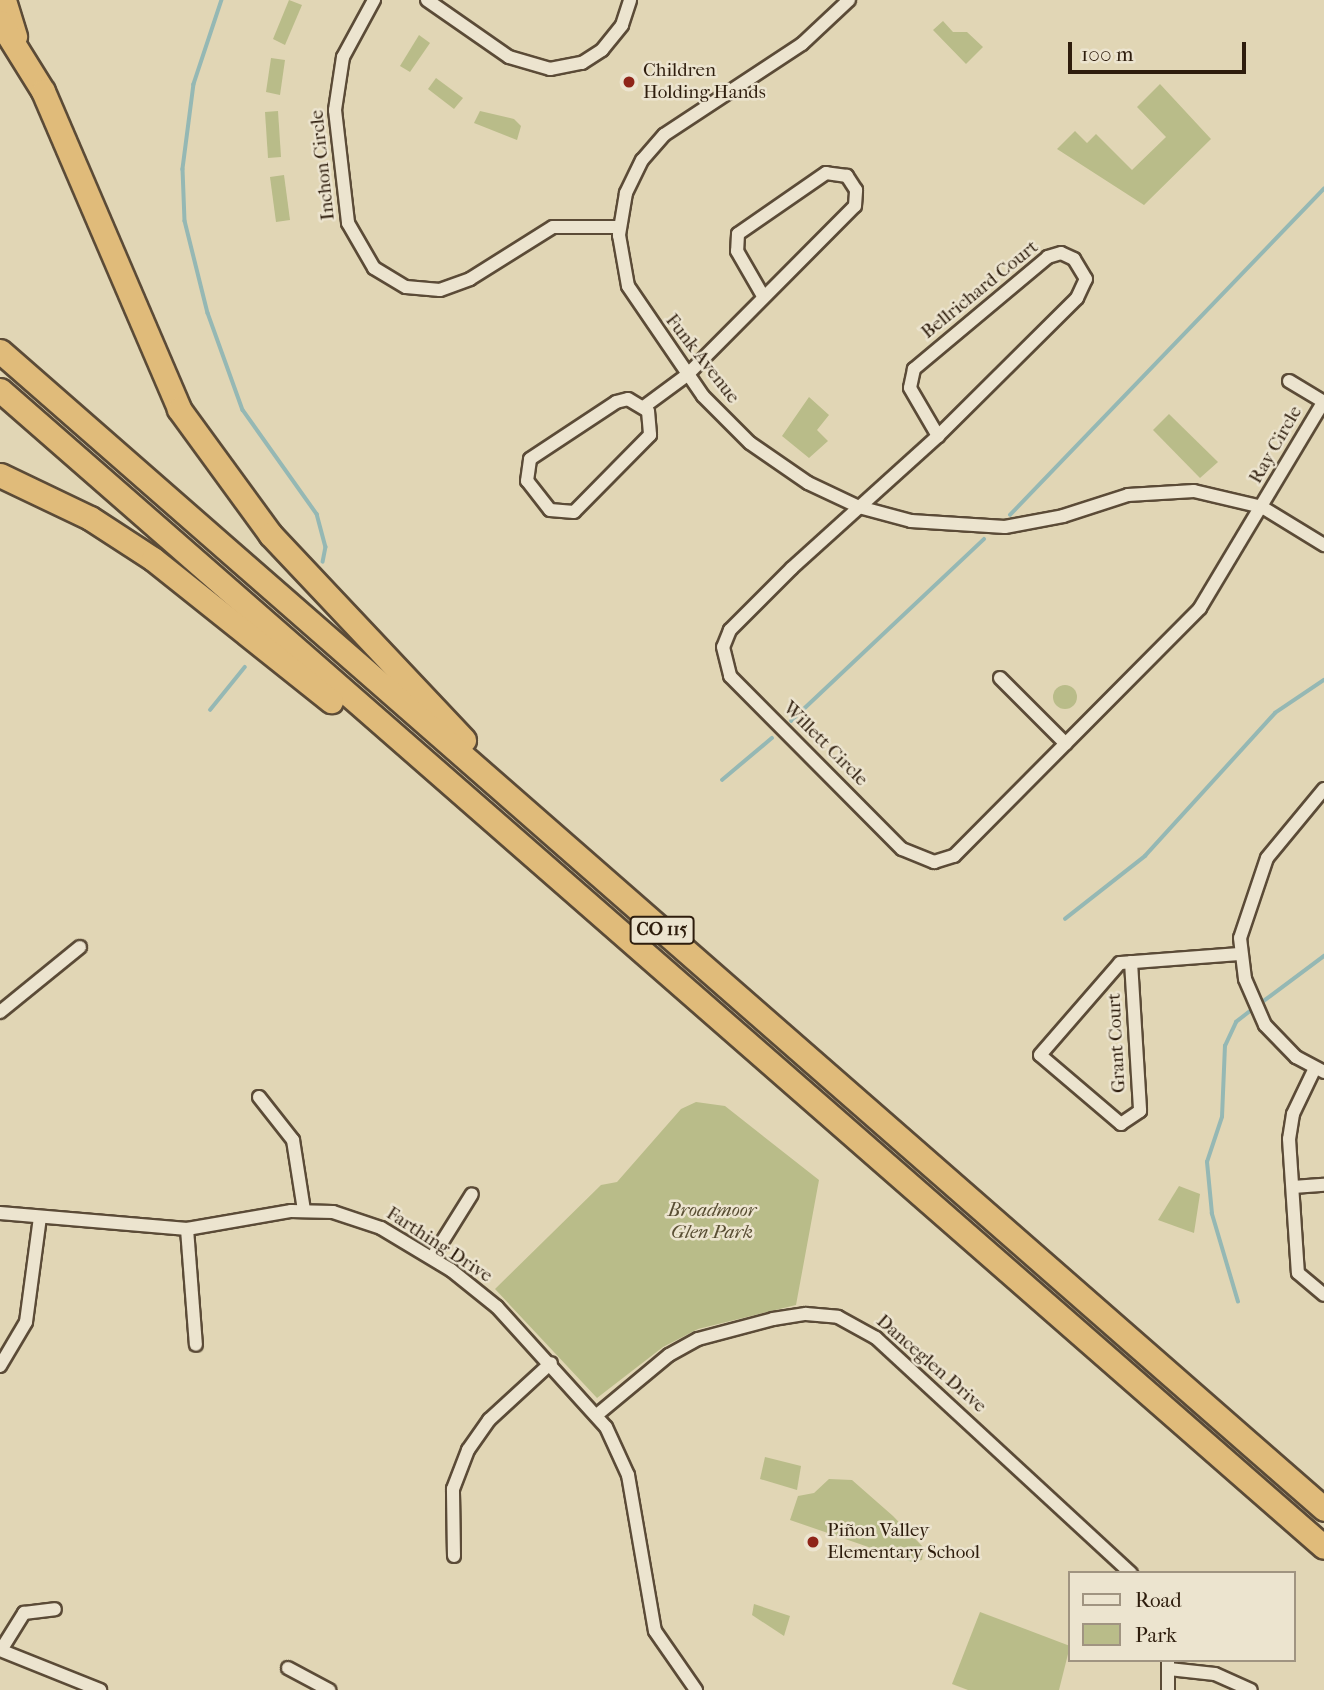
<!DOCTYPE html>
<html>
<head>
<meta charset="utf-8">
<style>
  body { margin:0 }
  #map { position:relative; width:1324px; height:1690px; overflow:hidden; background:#e1d6b5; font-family:"IM FELL French Canon",serif }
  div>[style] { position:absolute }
  .green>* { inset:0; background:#b9bc89 }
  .round { border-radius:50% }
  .stream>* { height:3.5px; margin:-1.75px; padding:0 1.75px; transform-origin:1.75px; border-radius:1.75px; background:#95b8b4 }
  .roads { filter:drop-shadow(2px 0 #5b4b37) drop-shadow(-2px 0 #5b4b37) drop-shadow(0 2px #5b4b37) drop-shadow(0 -2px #5b4b37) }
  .street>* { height:12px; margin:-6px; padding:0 6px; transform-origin:6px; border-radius:6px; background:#ece4cf }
  .highway>* { height:23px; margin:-11.5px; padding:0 11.5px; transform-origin:11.5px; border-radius:11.5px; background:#e0bb7a }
  .dots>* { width:19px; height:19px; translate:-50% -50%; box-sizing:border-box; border:4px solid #ece4cf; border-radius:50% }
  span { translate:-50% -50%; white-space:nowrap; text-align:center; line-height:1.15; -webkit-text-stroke:5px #ece4cf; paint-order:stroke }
  .shield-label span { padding:2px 5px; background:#ece4cf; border:2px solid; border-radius:5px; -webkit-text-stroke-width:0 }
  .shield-label { font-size:18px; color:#2e1d0d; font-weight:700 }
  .poi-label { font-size:19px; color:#2e1d0d }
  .left { translate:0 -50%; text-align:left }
  .street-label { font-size:19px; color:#2e1d0d }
  .park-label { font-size:19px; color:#584d32; font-style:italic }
  .legend { position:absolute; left:1068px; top:1571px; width:228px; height:91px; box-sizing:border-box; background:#ece4cf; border:2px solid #a09481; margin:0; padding:9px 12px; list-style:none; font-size:21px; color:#2e1d0d }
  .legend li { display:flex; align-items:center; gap:14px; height:35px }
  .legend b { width:35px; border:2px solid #a09481 }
  .scale { position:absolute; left:1068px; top:42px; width:178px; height:32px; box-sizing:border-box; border:4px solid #2e1d0d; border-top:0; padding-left:9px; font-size:21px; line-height:24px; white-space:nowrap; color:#2e1d0d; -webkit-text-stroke:5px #ece4cf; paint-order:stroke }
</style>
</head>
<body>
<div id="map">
  <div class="green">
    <i style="clip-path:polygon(289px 0,302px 5px,285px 45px,273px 39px)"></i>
    <i style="clip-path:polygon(943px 21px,953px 32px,967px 32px,983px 47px,966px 64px,933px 30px)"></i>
    <i style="clip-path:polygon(419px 35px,430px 43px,410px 72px,400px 66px)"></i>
    <i style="clip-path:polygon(271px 58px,285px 60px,280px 95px,266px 92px)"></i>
    <i style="clip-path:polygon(436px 78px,463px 98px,454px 109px,428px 89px)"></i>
    <i style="clip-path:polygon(1160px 84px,1211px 139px,1144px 205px,1057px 149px,1075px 131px,1087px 143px,1096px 134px,1132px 170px,1166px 137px,1137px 107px)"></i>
    <i style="clip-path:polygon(278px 111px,281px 157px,268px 158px,265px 112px)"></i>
    <i style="clip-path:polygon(480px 111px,514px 119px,521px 126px,517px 140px,474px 123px)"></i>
    <i style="clip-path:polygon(284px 175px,290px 220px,276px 222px,270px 177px)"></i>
    <i style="clip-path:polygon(809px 397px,829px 415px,817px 430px,828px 441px,809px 458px,782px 436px)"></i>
    <i style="clip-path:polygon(1169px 414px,1218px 462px,1200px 478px,1153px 430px)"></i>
    <i class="round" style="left:1053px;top:685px;width:24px;height:24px"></i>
    <i style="clip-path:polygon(696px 1102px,725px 1106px,819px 1180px,796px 1305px,698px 1329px,663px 1347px,597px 1398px,495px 1289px,601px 1185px,617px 1182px,681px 1109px)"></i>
    <i style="clip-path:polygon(1179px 1186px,1200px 1194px,1194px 1233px,1158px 1220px)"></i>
    <i style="clip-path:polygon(765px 1457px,801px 1466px,797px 1490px,760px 1479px)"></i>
    <i style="clip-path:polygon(829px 1479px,852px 1480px,893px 1516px,924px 1548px,922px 1560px,912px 1562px,790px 1520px,798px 1496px,814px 1493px)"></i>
    <i style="clip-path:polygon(754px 1604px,790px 1616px,784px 1636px,752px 1615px)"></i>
    <i style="clip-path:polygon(980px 1612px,1070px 1646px,1059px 1690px,968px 1690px,952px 1684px)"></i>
  </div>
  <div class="stream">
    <i style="left:222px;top:0;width:89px;rotate:108.4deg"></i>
    <i style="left:194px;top:84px;width:86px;rotate:97.4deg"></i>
    <i style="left:183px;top:169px;width:52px;rotate:87.8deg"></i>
    <i style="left:185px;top:221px;width:95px;rotate:76deg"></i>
    <i style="left:208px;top:313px;width:103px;rotate:70.2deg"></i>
    <i style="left:243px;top:410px;width:128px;rotate:54.6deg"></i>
    <i style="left:317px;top:514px;width:34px;rotate:75deg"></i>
    <i style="left:326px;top:547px;width:15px;rotate:101deg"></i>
    <i style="left:1010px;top:515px;width:453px;rotate:-46.1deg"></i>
    <i style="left:210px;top:710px;width:55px;rotate:-50.9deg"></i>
    <i style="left:791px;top:721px;width:265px;rotate:-43.3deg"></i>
    <i style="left:722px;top:780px;width:65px;rotate:-40deg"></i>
    <i style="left:1065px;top:919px;width:102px;rotate:-38.2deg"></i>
    <i style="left:1145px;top:856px;width:193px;rotate:-47.7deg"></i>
    <i style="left:1275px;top:713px;width:59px;rotate:-34deg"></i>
    <i style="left:1261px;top:1003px;width:79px;rotate:-36.7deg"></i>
    <i style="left:1238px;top:1302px;width:92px;rotate:-106.5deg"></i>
    <i style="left:1212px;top:1214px;width:52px;rotate:-95.5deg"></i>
    <i style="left:1207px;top:1162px;width:47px;rotate:-71.6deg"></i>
    <i style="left:1222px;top:1117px;width:71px;rotate:-87.6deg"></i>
    <i style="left:1225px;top:1046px;width:26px;rotate:-65deg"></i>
    <i style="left:1236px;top:1022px;width:23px;rotate:-38deg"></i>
  </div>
  <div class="roads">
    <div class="street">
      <i style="left:374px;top:0;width:65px;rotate:118.5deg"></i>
      <i style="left:343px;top:57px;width:54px;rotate:98.6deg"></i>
      <i style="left:335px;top:110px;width:114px;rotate:83.4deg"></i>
      <i style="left:348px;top:223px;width:52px;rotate:60deg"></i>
      <i style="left:374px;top:268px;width:37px;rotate:31deg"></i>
      <i style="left:406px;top:287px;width:34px;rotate:5deg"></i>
      <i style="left:440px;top:290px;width:32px;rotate:-20deg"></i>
      <i style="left:470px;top:279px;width:98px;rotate:-32.1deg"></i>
      <i style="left:553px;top:227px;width:66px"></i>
      <i style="left:427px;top:0;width:100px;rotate:34.8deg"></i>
      <i style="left:509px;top:57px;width:43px;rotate:16.3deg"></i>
      <i style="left:550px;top:69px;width:33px;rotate:-11deg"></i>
      <i style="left:582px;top:63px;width:24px;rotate:-33deg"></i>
      <i style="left:602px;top:50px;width:32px;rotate:-51deg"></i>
      <i style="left:622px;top:25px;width:26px;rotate:-72deg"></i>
      <i style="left:849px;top:0;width:64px;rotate:136.9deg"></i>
      <i style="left:802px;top:44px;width:165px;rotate:146.6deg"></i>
      <i style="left:664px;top:135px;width:33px;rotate:131deg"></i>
      <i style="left:642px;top:160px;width:37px;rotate:116deg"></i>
      <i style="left:626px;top:193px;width:43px;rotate:99.5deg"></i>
      <i style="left:619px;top:235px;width:52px;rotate:80deg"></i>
      <i style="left:628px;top:286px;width:133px;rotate:55.7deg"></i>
      <i style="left:703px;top:396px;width:66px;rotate:45deg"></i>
      <i style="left:750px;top:443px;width:70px;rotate:34.6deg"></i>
      <i style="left:808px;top:483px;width:56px;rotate:25.2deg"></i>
      <i style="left:859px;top:507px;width:54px;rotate:15.1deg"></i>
      <i style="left:911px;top:521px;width:94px;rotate:3.7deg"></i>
      <i style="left:1005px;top:527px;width:59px;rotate:-10.7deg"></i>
      <i style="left:1063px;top:516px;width:68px;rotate:-17.9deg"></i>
      <i style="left:1128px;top:495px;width:66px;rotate:-3.5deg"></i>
      <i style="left:1194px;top:491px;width:70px;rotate:13.2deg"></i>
      <i style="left:1262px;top:507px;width:73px;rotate:31.5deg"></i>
      <i style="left:1289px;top:381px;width:41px;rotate:31deg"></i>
      <i style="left:628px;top:399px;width:23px;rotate:31deg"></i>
      <i style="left:648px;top:411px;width:24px;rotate:85deg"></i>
      <i style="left:650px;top:435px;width:108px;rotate:134.6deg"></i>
      <i style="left:574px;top:512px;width:24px;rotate:-175deg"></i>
      <i style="left:550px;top:510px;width:37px;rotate:-128deg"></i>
      <i style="left:527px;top:481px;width:22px;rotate:-82deg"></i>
      <i style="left:530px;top:459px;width:103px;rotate:-33.5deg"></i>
      <i style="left:616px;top:402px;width:12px;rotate:-14deg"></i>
      <i style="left:645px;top:406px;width:52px;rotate:-36.4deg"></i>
      <i style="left:687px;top:375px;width:238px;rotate:-45.2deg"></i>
      <i style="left:855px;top:206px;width:16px;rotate:-86deg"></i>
      <i style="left:856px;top:190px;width:17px;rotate:-123deg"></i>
      <i style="left:847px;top:176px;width:21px;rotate:-172deg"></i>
      <i style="left:826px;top:173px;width:107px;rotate:145.3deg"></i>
      <i style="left:738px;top:234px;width:17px;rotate:93deg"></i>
      <i style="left:737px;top:251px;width:52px;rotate:60deg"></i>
      <i style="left:938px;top:436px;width:196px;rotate:-44.8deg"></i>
      <i style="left:1077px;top:298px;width:21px;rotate:-65deg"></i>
      <i style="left:1086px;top:279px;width:23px;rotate:-121deg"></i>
      <i style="left:1074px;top:259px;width:14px;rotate:-155deg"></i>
      <i style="left:1061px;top:253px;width:14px;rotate:163deg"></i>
      <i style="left:1048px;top:257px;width:175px;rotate:140.1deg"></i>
      <i style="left:914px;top:369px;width:19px;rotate:102deg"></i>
      <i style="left:910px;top:388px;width:56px;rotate:59.7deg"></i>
      <i style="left:938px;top:436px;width:197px;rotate:137.9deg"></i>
      <i style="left:792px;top:568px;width:88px;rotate:135deg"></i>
      <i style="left:730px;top:630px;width:18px;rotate:112deg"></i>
      <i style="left:723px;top:647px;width:30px;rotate:76deg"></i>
      <i style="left:730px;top:676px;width:244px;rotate:45.2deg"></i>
      <i style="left:902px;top:849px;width:35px;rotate:22deg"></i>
      <i style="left:934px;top:862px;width:21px;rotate:-17deg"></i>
      <i style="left:954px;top:856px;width:349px;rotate:-45.2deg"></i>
      <i style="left:1200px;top:608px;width:241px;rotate:-59.1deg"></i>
      <i style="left:1000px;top:678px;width:93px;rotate:45deg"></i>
      <i style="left:1324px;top:789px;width:89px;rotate:129.6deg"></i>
      <i style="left:1267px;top:858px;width:84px;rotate:108.6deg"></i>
      <i style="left:1240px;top:938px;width:41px;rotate:83deg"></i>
      <i style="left:1245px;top:979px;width:50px;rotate:66.5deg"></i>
      <i style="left:1265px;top:1025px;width:45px;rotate:45.9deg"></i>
      <i style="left:1296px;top:1057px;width:32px;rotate:28deg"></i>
      <i style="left:1131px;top:962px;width:149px;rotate:86.5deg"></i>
      <i style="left:1140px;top:1111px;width:23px;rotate:146deg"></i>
      <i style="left:1121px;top:1124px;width:106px;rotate:-139.6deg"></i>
      <i style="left:1040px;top:1055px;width:122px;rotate:-49deg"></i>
      <i style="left:1120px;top:963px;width:120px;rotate:-4.3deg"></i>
      <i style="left:0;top:1012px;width:103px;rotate:-39.1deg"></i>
      <i style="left:1315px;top:1068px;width:51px;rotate:115.6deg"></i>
      <i style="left:1293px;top:1114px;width:25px;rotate:99deg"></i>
      <i style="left:1289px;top:1139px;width:134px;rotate:86.2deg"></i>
      <i style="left:1298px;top:1273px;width:34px;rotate:40deg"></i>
      <i style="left:259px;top:1097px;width:55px;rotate:51.7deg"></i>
      <i style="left:293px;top:1140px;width:71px;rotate:81.1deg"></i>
      <i style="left:1293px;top:1187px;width:31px;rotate:-4deg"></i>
      <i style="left:0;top:1213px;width:188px;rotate:4.9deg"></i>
      <i style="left:187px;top:1229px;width:106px;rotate:-9.8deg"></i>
      <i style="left:291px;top:1211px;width:42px;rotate:1.4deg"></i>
      <i style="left:333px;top:1212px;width:51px;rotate:18.4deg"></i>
      <i style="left:381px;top:1228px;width:82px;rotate:31deg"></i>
      <i style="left:451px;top:1270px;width:59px;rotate:38.8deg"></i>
      <i style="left:497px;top:1307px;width:162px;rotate:47.8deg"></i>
      <i style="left:606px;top:1427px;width:53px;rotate:65.4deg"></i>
      <i style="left:628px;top:1475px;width:158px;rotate:80.2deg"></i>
      <i style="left:655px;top:1631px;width:72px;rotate:55.2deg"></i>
      <i style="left:187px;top:1229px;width:116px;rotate:85.6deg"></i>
      <i style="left:432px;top:1258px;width:75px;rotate:-58deg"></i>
      <i style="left:0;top:1366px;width:51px;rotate:-59.4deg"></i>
      <i style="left:26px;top:1322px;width:106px;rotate:-82.4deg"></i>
      <i style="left:598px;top:1414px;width:92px;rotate:-39.7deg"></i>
      <i style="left:669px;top:1355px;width:33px;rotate:-29deg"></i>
      <i style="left:698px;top:1339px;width:78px;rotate:-14.9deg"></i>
      <i style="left:773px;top:1319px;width:33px;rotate:-9deg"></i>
      <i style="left:806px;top:1314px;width:32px;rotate:5deg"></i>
      <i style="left:838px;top:1317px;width:43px;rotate:28.9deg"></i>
      <i style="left:876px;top:1338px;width:347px;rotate:42.7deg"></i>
      <i style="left:454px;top:1556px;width:67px;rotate:-90.9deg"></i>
      <i style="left:453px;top:1489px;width:42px;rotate:-69deg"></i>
      <i style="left:468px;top:1450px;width:37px;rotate:-55deg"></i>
      <i style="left:489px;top:1420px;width:84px;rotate:-42.6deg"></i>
      <i style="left:0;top:1650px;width:108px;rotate:21.8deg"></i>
      <i style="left:1px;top:1650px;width:44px;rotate:-58.1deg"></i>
      <i style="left:24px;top:1613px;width:31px;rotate:-7deg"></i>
      <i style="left:1168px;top:1662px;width:28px;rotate:90deg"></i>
      <i style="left:288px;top:1668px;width:47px;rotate:28.2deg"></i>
      <i style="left:1169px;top:1669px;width:46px;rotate:6.2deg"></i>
      <i style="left:1215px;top:1674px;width:39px;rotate:24deg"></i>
    </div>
    <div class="highway">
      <i style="left:4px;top:0;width:38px;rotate:73deg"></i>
      <i style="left:0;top:22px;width:81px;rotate:58.1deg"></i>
      <i style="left:43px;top:91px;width:346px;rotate:66.8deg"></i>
      <i style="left:179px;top:409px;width:155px;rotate:53.9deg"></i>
      <i style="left:270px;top:534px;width:283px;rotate:46.7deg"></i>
      <i style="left:0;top:351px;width:1759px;rotate:41.17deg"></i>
      <i style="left:0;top:390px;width:1758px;rotate:41.15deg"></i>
      <i style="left:0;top:475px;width:100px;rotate:25.5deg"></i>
      <i style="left:90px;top:518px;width:75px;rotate:33.1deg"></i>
      <i style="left:153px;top:559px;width:228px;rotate:38.6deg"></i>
    </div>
  </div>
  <div class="dots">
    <i style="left:629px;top:82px;background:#8f2418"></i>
    <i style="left:813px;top:1542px;background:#8f2418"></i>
  </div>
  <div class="shield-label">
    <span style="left:662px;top:930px">CO 115</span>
  </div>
  <div class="poi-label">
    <span class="left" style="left:643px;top:82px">Children<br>Holding Hands</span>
    <span class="left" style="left:827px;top:1542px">Piñon Valley<br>Elementary School</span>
  </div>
  <div class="street-label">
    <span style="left:323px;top:165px;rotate:-96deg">Inchon Circle</span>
    <span style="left:980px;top:290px;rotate:-39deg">Bellrichard Court</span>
    <span style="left:702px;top:359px;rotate:52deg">Funk Avenue</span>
    <span style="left:1276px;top:445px;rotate:-60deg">Ray Circle</span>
    <span style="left:825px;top:744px;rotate:45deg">Willett Circle</span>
    <span style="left:1117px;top:1043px;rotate:-93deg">Grant Court</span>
    <span style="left:439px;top:1245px;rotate:33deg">Farthing Drive</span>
    <span style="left:931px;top:1364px;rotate:41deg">Danceglen Drive</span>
  </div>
  <div class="park-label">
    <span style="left:712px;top:1222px">Broadmoor<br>Glen Park</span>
  </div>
  <ul class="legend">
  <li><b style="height:9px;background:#ece4cf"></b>Road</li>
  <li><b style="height:19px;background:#b9bc89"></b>Park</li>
  </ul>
  <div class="scale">100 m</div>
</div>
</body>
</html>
